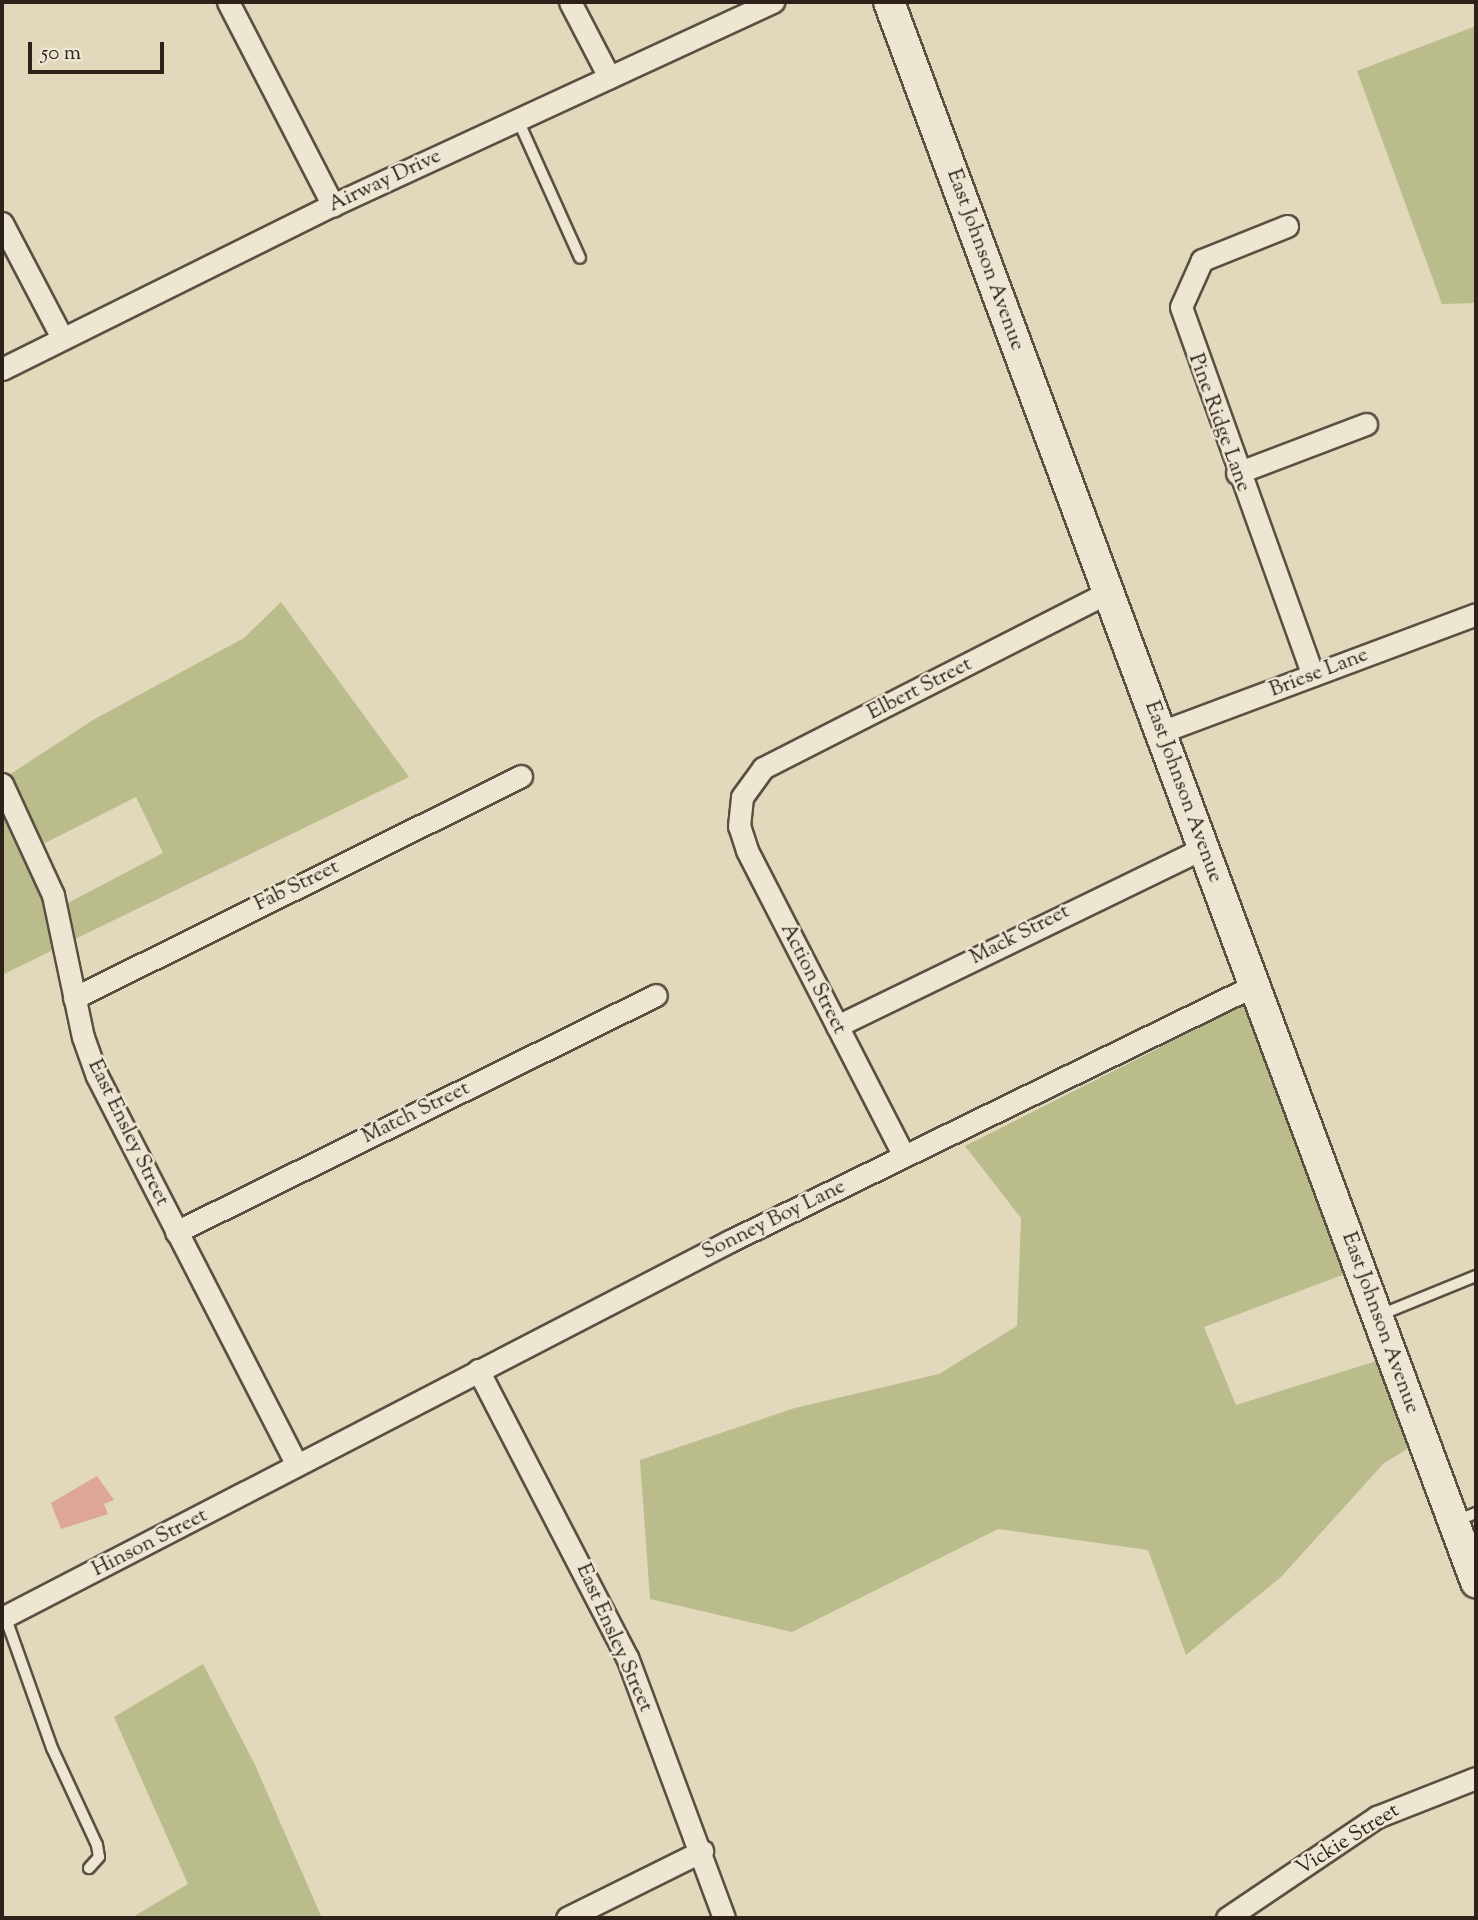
<!DOCTYPE html>
<html>
<head>
<meta charset="utf-8">
<style>
  body { margin:0 }
  #map { position:relative; width:1478px; height:1920px; overflow:hidden; background:#e2d8bc; font-family:"Sorts Mill Goudy",serif }
  div>[style] { position:absolute }
  .green>* { inset:0; background:#babc8c }
  .building>* { inset:0; background:#dea696 }
  .roads { filter:drop-shadow(2px 0 #5b4f42) drop-shadow(-2px 0 #5b4f42) drop-shadow(0 2px #5b4f42) drop-shadow(0 -2px #5b4f42) }
  .lane>* { height:10px; margin:-5px; padding:0 5px; transform-origin:5px; border-radius:5px; background:#ece6d3 }
  .street>* { height:21px; margin:-10.5px; padding:0 10.5px; transform-origin:10.5px; border-radius:10.5px; background:#ece6d3 }
  .secondary>* { height:30px; margin:-15px; padding:0 15px; transform-origin:15px; border-radius:15px; background:#ece6d3 }
  span { translate:-50% -50%; white-space:nowrap; text-align:center; line-height:1.15; -webkit-text-stroke:5px #ece6d3; paint-order:stroke }
  .street-label { font-size:21px; color:#2e2119 }
  .frame { position:absolute; inset:0; border:4px solid #2e2119; pointer-events:none }
  .scale { position:absolute; left:28px; top:42px; width:136px; height:32px; box-sizing:border-box; border:4px solid #2e2119; border-top:0; padding-left:9px; font-size:21px; line-height:24px; white-space:nowrap; color:#2e2119; -webkit-text-stroke:5px #ece6d3; paint-order:stroke }
</style>
</head>
<body>
<div id="map">
  <div class="green">
    <i style="clip-path:polygon(1476px 26px,1476px 303px,1442px 304px,1357px 71px)"></i>
    <i style="clip-path:polygon(281px 602px,409px 777px,75px 939px,66px 904px,163px 853px,136px 797px,43px 844px,9px 775px,93px 720px,244px 638px)"></i>
    <i style="clip-path:polygon(2px 808px,43px 899px,55px 949px,2px 975px)"></i>
    <i style="clip-path:polygon(1250px 1002px,1350px 1272px,1204px 1327px,1236px 1405px,1383px 1359px,1414px 1445px,1384px 1463px,1282px 1576px,1186px 1655px,1148px 1550px,998px 1529px,792px 1632px,650px 1599px,640px 1460px,795px 1408px,939px 1374px,1017px 1326px,1021px 1218px,965px 1146px)"></i>
    <i style="clip-path:polygon(203px 1664px,255px 1765px,322px 1918px,131px 1918px,188px 1884px,114px 1717px)"></i>
  </div>
  <div class="building">
    <i style="clip-path:polygon(97px 1476px,114px 1500px,104px 1504px,108px 1514px,61px 1529px,51px 1503px)"></i>
  </div>
  <div class="roads">
    <div class="lane">
      <i style="left:518px;top:120px;width:151px;rotate:65.8deg"></i>
      <i style="left:1380px;top:1315px;width:104px;rotate:-22.1deg"></i>
      <i style="left:1456px;top:1521px;width:22px;rotate:-22deg"></i>
      <i style="left:5px;top:1616px;width:140px;rotate:70.4deg"></i>
      <i style="left:52px;top:1748px;width:107px;rotate:65.1deg"></i>
      <i style="left:97px;top:1845px;width:12px;rotate:81deg"></i>
      <i style="left:99px;top:1857px;width:15px;rotate:132deg"></i>
    </div>
    <div class="street">
      <i style="left:228px;top:2px;width:229px;rotate:62.7deg"></i>
      <i style="left:570px;top:2px;width:85px;rotate:62.5deg"></i>
      <i style="left:2px;top:223px;width:130px;rotate:62.4deg"></i>
      <i style="left:1287px;top:226px;width:92px;rotate:158.2deg"></i>
      <i style="left:1202px;top:260px;width:51px;rotate:114.1deg"></i>
      <i style="left:1181px;top:307px;width:391px;rotate:70.3deg"></i>
      <i style="left:2px;top:369px;width:369px;rotate:-26.4deg"></i>
      <i style="left:333px;top:205px;width:485px;rotate:-24.8deg"></i>
      <i style="left:1237px;top:473px;width:138px;rotate:-20.8deg"></i>
      <i style="left:1161px;top:732px;width:336px;rotate:-20.5deg"></i>
      <i style="left:2px;top:784px;width:122px;rotate:65.3deg"></i>
      <i style="left:53px;top:895px;width:145px;rotate:78.1deg"></i>
      <i style="left:83px;top:1037px;width:41px;rotate:70.3deg"></i>
      <i style="left:97px;top:1076px;width:437px;rotate:62.8deg"></i>
      <i style="left:74px;top:998px;width:499px;rotate:-26.4deg"></i>
      <i style="left:837px;top:1026px;width:407px;rotate:-25.9deg"></i>
      <i style="left:904px;top:1156px;width:344px;rotate:-117.2deg"></i>
      <i style="left:747px;top:850px;width:25px;rotate:-108deg"></i>
      <i style="left:739px;top:826px;width:29px;rotate:-84deg"></i>
      <i style="left:742px;top:797px;width:36px;rotate:-54deg"></i>
      <i style="left:763px;top:768px;width:388px;rotate:-27deg"></i>
      <i style="left:176px;top:1232px;width:535px;rotate:-26.28deg"></i>
      <i style="left:478px;top:1370px;width:323px;rotate:62.6deg"></i>
      <i style="left:627px;top:1657px;width:278px;rotate:69.6deg"></i>
      <i style="left:2px;top:1618px;width:820px;rotate:-27.38deg"></i>
      <i style="left:730px;top:1241px;width:584px;rotate:-25.99deg"></i>
      <i style="left:567px;top:1918px;width:151px;rotate:-26.4deg"></i>
      <i style="left:1227px;top:1918px;width:181px;rotate:-34deg"></i>
      <i style="left:1377px;top:1817px;width:106px;rotate:-21.5deg"></i>
    </div>
    <div class="secondary">
      <i style="left:889px;top:2px;width:1686px;rotate:69.62deg"></i>
    </div>
  </div>
  <div class="street-label">
    <span style="left:385px;top:181px;rotate:-25deg">Airway Drive</span>
    <span style="left:985px;top:260px;rotate:70deg">East Johnson Avenue</span>
    <span style="left:1219px;top:423px;rotate:70deg">Pine Ridge Lane</span>
    <span style="left:1319px;top:673px;rotate:-21deg">Briese Lane</span>
    <span style="left:920px;top:689px;rotate:-27deg">Elbert Street</span>
    <span style="left:1183px;top:792px;rotate:70deg">East Johnson Avenue</span>
    <span style="left:297px;top:886px;rotate:-26deg">Fab Street</span>
    <span style="left:1020px;top:935px;rotate:-27deg">Mack Street</span>
    <span style="left:813px;top:979px;rotate:63deg">Action Street</span>
    <span style="left:416px;top:1113px;rotate:-26deg">Match Street</span>
    <span style="left:128px;top:1133px;rotate:64deg">East Ensley Street</span>
    <span style="left:774px;top:1220px;rotate:-26deg">Sonney Boy Lane</span>
    <span style="left:1380px;top:1323px;rotate:70deg">East Johnson Avenue</span>
    <span style="left:150px;top:1543px;rotate:-27deg">Hinson Street</span>
    <span style="left:614px;top:1638px;rotate:66deg">East Ensley Street</span>
    <span style="left:1348px;top:1840px;rotate:-32deg">Vickie Street</span>
  </div>
  <div class="frame"></div>
  <div class="scale">50 m</div>
</div>
</body>
</html>
